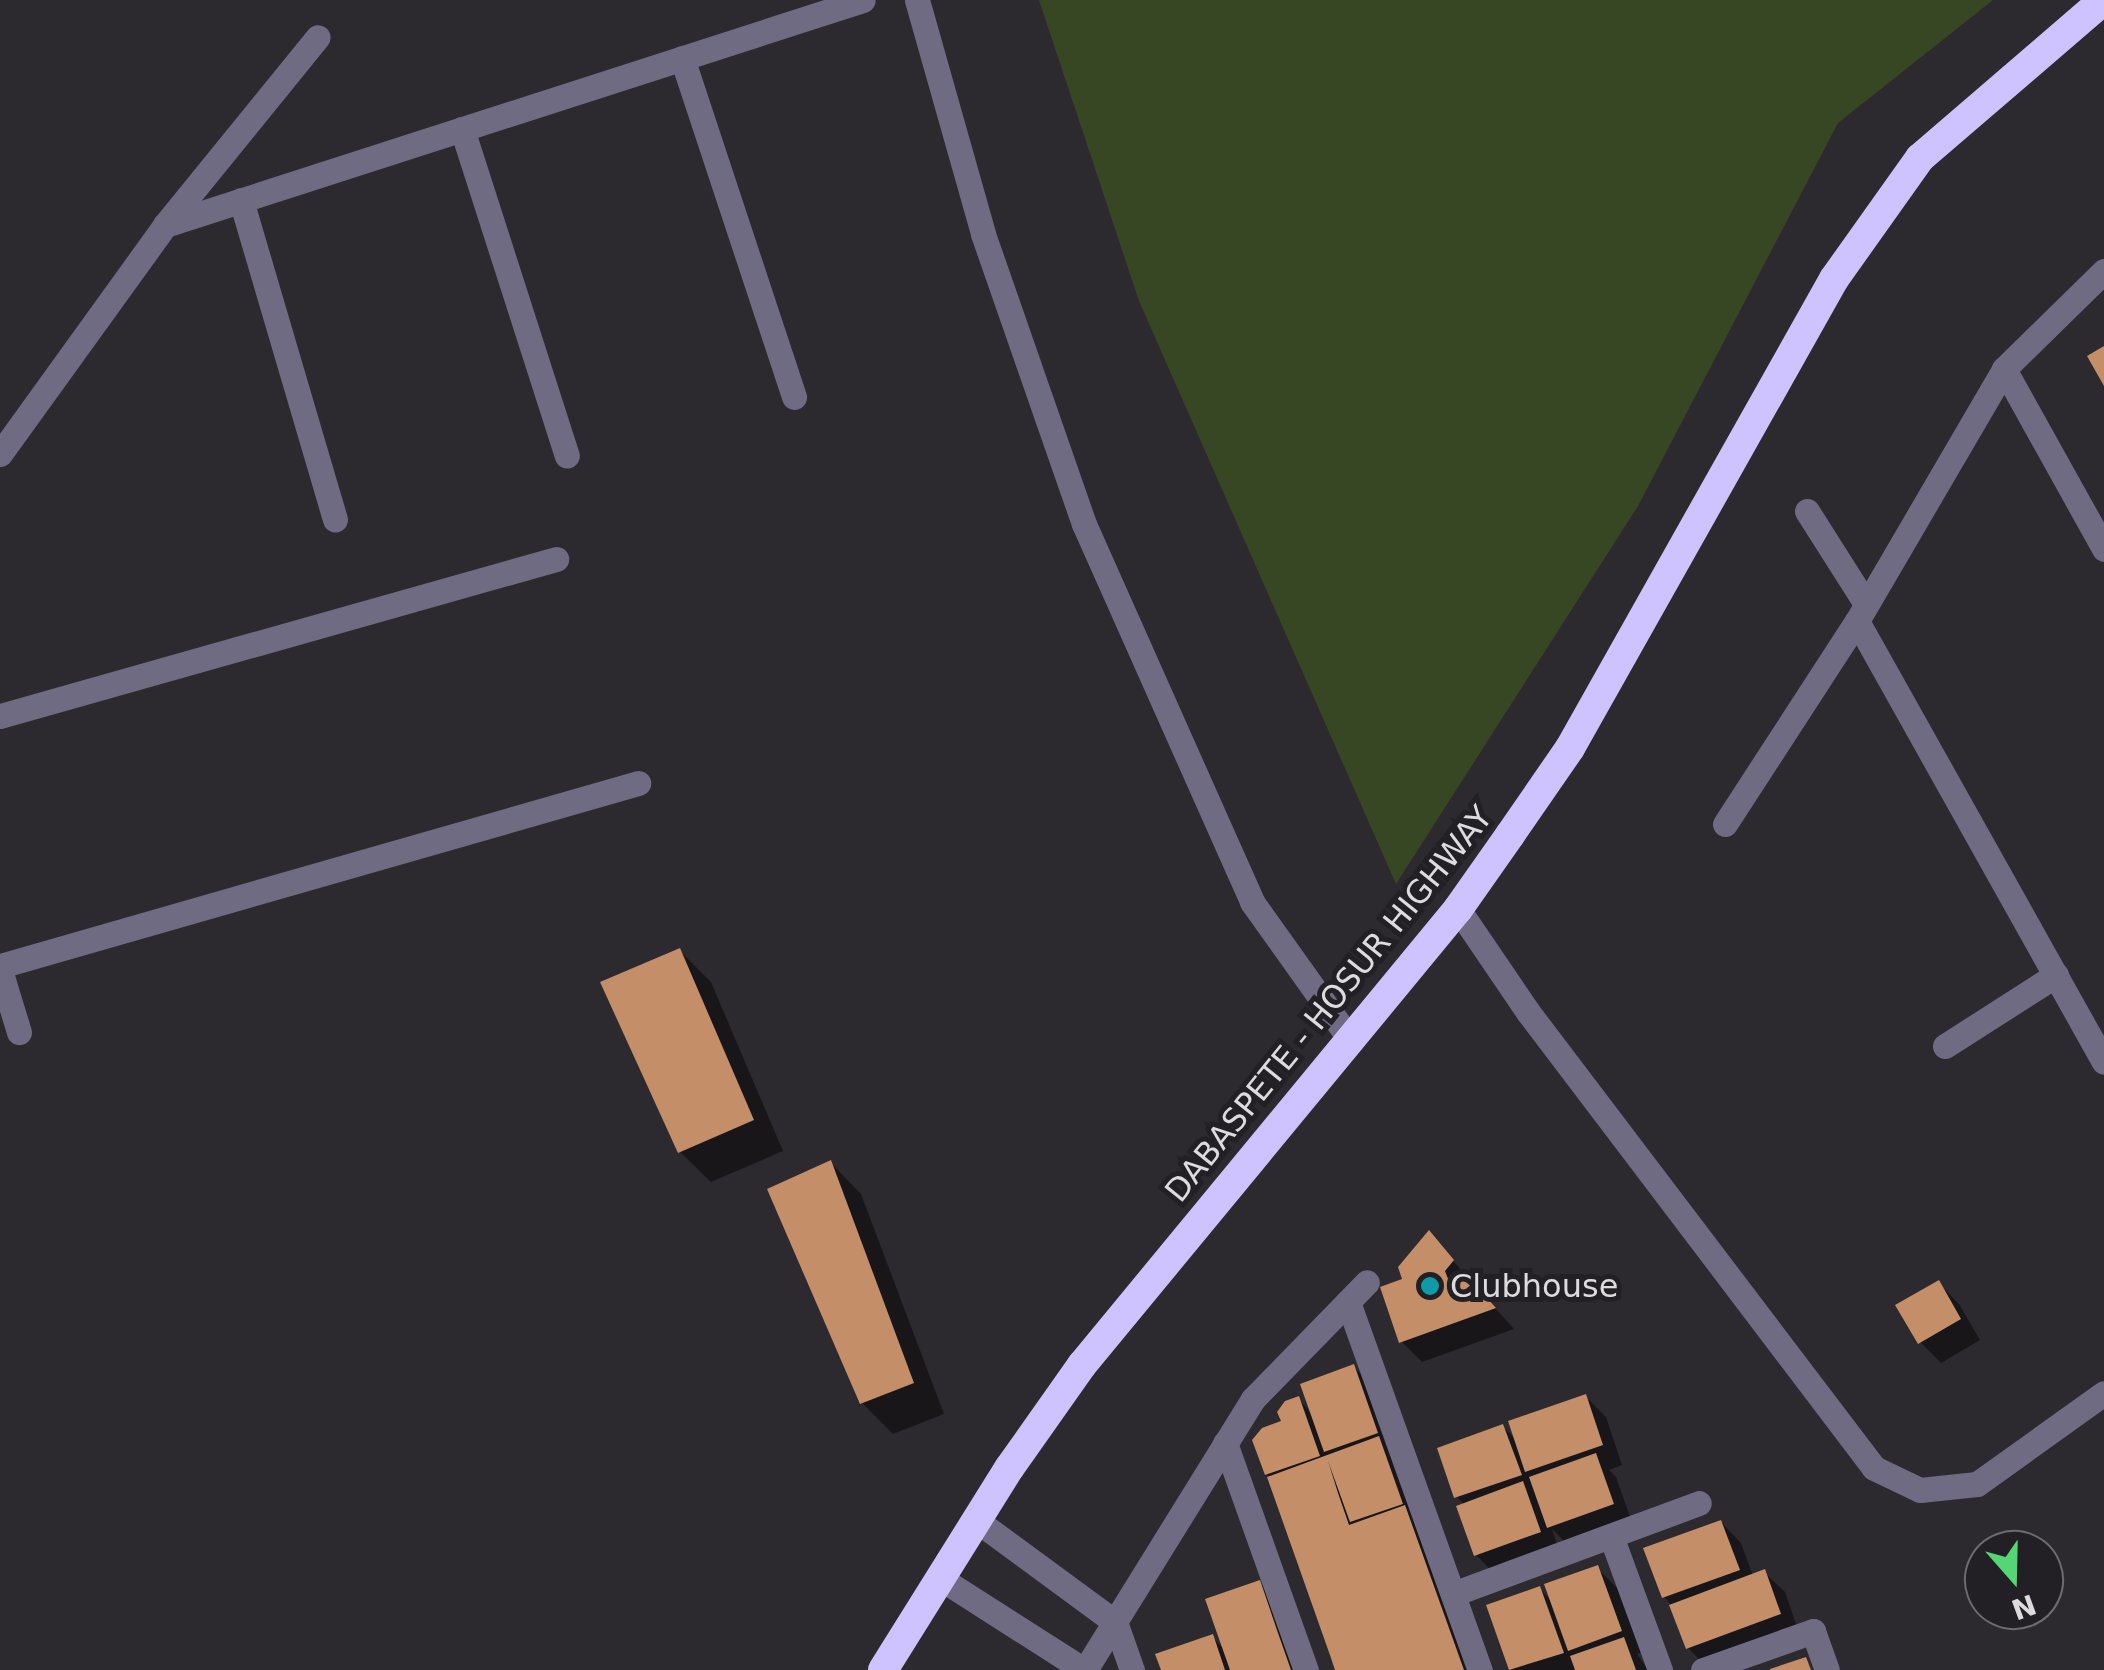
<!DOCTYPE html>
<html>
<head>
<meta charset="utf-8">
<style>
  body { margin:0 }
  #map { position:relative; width:2104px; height:1670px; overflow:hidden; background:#2d2a2f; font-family:"DejaVu Sans",sans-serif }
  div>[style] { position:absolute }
  .green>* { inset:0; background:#374623 }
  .shadow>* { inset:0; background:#0007 }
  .building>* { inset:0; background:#c48e69 }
  .minor>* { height:25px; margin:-12.5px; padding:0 12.5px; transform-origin:12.5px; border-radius:12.5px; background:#6f6b83 }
  .highway>* { height:30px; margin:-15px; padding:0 15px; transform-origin:15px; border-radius:15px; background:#cec3ff }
  .dots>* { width:28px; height:28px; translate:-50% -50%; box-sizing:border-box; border:5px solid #232025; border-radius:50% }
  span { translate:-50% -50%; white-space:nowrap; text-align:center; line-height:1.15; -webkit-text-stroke:10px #232025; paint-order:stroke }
  .street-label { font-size:32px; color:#dddbde }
  .poi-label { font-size:32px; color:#dddbde }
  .left { translate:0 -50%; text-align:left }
  .north { position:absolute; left:1964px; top:1530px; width:100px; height:100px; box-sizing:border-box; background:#232025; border:2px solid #6d6b6f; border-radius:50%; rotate:160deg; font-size:28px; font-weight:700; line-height:40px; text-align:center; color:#dddbde }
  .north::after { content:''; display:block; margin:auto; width:35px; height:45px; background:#53d673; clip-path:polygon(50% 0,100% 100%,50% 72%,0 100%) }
</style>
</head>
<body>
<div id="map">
  <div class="green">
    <i style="clip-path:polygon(1039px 0,1993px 0,1838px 123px,1638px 506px,1396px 884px,1139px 301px)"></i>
  </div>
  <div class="shadow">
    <i style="clip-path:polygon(680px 951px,711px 982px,783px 1151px,711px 1182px,680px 1152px)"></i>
    <i style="clip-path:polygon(831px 1163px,861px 1194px,944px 1414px,893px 1434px,862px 1403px)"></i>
    <i style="clip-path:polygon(1429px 1234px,1514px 1329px,1422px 1362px,1401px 1341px,1406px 1280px)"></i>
    <i style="clip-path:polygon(1938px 1283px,1959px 1304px,1980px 1340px,1941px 1363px,1920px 1342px)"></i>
    <i style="clip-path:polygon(1354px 1367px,1374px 1388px,1475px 1670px,1338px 1670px,1267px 1474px,1284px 1423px,1298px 1399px,1312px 1413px)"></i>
    <i style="clip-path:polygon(1586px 1397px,1606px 1417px,1622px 1465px,1609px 1470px,1616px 1477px,1633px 1525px,1570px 1547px,1552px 1529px,1560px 1553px,1497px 1576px,1476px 1555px,1465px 1505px,1457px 1497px,1503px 1427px,1518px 1442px)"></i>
    <i style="clip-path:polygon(1721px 1522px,1741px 1543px,1753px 1576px,1764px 1572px,1785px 1592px,1800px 1635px,1709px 1669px,1688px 1648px,1672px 1605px,1664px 1597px)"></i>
    <i style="clip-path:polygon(1597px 1568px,1618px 1589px,1641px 1652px,1637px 1654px,1648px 1670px,1512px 1670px,1489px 1607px,1540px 1589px,1553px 1603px)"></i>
    <i style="clip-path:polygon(1259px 1582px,1280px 1603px,1303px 1670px,1163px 1670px,1212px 1637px,1226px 1651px)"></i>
  </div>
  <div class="building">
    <i style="clip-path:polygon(2104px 346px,2104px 386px,2087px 356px)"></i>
    <i style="clip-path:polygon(680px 948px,754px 1120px,678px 1153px,600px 982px)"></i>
    <i style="clip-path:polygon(831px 1160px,914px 1383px,860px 1404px,767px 1189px)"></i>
    <i style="clip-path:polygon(1429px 1230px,1454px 1260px,1445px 1271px,1450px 1284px,1469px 1278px,1496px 1308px,1399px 1343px,1380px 1287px,1402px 1279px,1398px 1267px)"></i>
    <i style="clip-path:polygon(1939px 1280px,1961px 1319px,1918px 1344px,1895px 1305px)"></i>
    <i style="clip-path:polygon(1354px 1364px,1378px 1433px,1324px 1452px,1300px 1384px)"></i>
    <i style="clip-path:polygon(1586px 1394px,1603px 1445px,1525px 1472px,1508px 1421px)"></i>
    <i style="clip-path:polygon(1299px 1396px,1320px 1456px,1265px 1475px,1252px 1440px,1262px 1428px,1281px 1421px,1277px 1412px,1285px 1401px)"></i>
    <i style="clip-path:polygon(1503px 1424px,1522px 1475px,1454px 1498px,1437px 1448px)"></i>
    <i style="clip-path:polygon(1379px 1436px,1403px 1504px,1350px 1522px,1328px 1461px,1338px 1493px,1349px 1525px,1405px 1505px,1464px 1670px,1335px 1670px,1331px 1658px,1267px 1477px)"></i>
    <i style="clip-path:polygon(1596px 1453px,1614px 1504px,1547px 1528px,1529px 1477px)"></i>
    <i style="clip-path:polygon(1523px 1481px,1541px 1532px,1474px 1556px,1456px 1506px)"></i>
    <i style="clip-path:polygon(1721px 1520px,1740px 1570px,1662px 1598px,1643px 1548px)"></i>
    <i style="clip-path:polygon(1598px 1565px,1622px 1631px,1568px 1651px,1544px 1584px)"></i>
    <i style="clip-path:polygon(1765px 1569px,1781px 1614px,1686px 1649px,1669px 1605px)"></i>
    <i style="clip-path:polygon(1260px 1580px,1278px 1633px,1291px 1670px,1230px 1670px,1205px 1599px)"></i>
    <i style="clip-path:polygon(1540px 1586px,1564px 1653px,1509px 1670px,1486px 1605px)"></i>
    <i style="clip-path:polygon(1213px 1634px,1225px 1670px,1161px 1670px,1155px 1654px)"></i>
    <i style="clip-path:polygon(1624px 1637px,1636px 1670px,1575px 1670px,1570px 1656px)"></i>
    <i style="clip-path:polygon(1806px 1657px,1811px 1670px,1770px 1670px,1770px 1669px)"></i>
  </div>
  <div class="minor">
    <i style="left:917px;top:0;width:243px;rotate:74.2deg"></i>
    <i style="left:983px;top:234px;width:307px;rotate:70.8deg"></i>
    <i style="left:1084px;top:524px;width:414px;rotate:66deg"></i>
    <i style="left:1252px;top:902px;width:171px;rotate:54.5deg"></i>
    <i style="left:682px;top:58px;width:357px;rotate:71.7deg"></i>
    <i style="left:462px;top:129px;width:343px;rotate:72.2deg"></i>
    <i style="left:241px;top:200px;width:333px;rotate:73.6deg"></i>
    <i style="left:165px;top:225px;width:733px;rotate:-17.87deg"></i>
    <i style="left:2004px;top:369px;width:206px;rotate:60.9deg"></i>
    <i style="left:0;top:454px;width:282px;rotate:-54.2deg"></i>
    <i style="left:165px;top:225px;width:242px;rotate:-50.9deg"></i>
    <i style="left:1807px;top:511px;width:110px;rotate:57.6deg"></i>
    <i style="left:1857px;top:621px;width:505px;rotate:60.75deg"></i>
    <i style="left:0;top:716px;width:578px;rotate:-15.77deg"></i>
    <i style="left:1725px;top:824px;width:242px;rotate:-57deg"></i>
    <i style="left:1857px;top:621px;width:292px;rotate:-59.7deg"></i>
    <i style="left:2004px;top:369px;width:140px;rotate:-44.4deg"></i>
    <i style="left:1458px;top:909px;width:125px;rotate:55.8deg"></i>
    <i style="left:1528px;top:1012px;width:572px;rotate:52.81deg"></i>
    <i style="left:1874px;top:1468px;width:51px;rotate:25.6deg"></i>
    <i style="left:1920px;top:1490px;width:57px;rotate:-6deg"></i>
    <i style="left:1977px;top:1484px;width:156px;rotate:-35.6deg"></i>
    <i style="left:0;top:966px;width:664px;rotate:-16deg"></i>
    <i style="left:0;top:970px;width:65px;rotate:73deg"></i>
    <i style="left:1945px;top:1046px;width:132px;rotate:-32.6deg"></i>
    <i style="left:1348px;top:1302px;width:391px;rotate:70.3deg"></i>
    <i style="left:1225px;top:1443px;width:241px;rotate:70.4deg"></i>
    <i style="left:976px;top:1520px;width:172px;rotate:36.3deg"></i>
    <i style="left:1115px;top:1622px;width:51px;rotate:70.5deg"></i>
    <i style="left:1611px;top:1536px;width:143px;rotate:69.9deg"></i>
    <i style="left:940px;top:1578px;width:171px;rotate:32.6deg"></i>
    <i style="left:1453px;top:1594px;width:262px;rotate:-20.3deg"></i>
    <i style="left:1085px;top:1670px;width:319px;rotate:-58.2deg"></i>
    <i style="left:1253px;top:1399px;width:163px;rotate:-45.7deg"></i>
    <i style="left:1703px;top:1670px;width:117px;rotate:-19.5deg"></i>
    <i style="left:1813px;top:1631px;width:41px;rotate:70.3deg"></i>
  </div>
  <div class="highway">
    <i style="left:883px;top:1670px;width:239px;rotate:-58deg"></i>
    <i style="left:1010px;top:1467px;width:125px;rotate:-54.8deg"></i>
    <i style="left:1082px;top:1365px;width:591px;rotate:-50.49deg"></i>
    <i style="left:1458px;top:909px;width:90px;rotate:-54.9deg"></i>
    <i style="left:1510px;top:835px;width:106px;rotate:-55.4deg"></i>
    <i style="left:1570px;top:748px;width:538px;rotate:-60.62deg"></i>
    <i style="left:1834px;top:279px;width:148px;rotate:-54.6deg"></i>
    <i style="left:1920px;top:158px;width:243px;rotate:-40.7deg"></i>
  </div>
  <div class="dots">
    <i style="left:1430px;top:1286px;background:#0f9aa8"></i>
  </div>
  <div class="street-label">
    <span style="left:1329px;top:1004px;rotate:-51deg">DABASPETE - HOSUR HIGHWAY</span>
  </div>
  <div class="poi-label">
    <span class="left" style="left:1450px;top:1286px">Clubhouse</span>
  </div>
  <div class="north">N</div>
</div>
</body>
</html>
